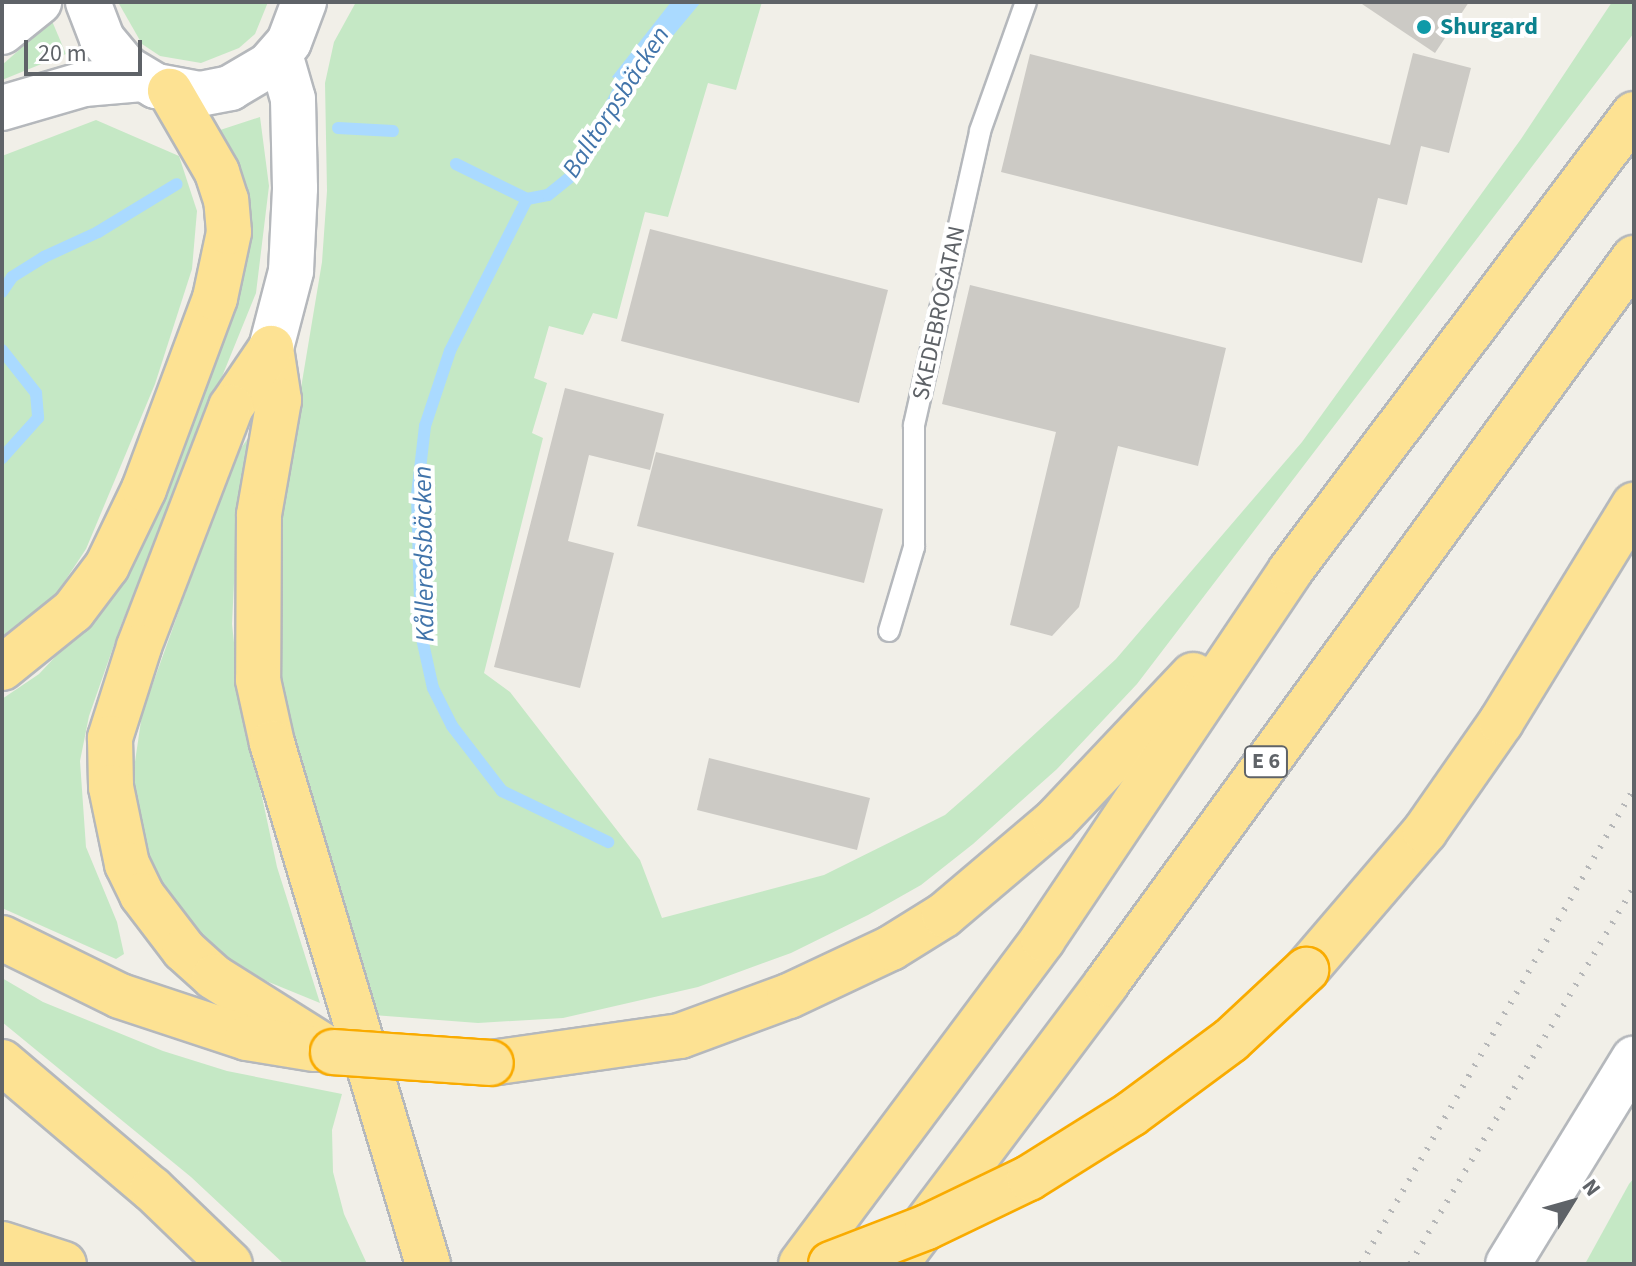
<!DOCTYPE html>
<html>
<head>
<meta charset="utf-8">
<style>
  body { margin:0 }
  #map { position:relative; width:1636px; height:1266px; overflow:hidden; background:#f1efe8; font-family:"Source Sans 3",sans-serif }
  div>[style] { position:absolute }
  .green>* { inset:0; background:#c5e8c5 }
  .water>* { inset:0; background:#aadaff }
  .stream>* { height:12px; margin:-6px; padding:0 6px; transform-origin:6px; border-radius:6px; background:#aadaff }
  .building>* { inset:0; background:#cccac5 }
  .roads { filter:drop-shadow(2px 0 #b5b8bc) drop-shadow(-2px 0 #b5b8bc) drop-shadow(0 2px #b5b8bc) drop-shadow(0 -2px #b5b8bc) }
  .lane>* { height:20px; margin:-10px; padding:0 10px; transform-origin:10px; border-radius:10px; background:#fff }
  .secondary>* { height:44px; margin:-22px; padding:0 22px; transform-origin:22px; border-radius:22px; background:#fff }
  .highway>* { height:44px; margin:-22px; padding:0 22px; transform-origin:22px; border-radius:22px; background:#fde293 }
  .rail>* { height:6px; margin-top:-3px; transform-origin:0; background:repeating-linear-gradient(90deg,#b6b7b8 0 2px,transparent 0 12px) }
  .bridges { filter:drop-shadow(2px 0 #f9ab00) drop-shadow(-2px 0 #f9ab00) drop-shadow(0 2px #f9ab00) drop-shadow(0 -2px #f9ab00) }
  .highway-bridge>* { height:44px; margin:-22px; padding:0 22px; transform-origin:22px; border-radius:22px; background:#fde293 }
  .dots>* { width:22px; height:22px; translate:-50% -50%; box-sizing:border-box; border:4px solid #fff; border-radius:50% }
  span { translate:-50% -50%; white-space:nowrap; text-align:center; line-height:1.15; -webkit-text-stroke:8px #fff; paint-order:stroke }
  .shield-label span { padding:2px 6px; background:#fff; border:2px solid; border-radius:6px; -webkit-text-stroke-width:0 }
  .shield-label { font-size:22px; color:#5f6368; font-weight:700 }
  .culture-label { font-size:24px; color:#0d838f; font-weight:700 }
  .left { translate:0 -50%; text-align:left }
  .street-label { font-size:24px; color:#5f6368 }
  .water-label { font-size:26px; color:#4174aa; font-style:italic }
  .frame { position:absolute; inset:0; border:4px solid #5f6368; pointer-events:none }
  .north { position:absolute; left:1532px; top:1162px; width:80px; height:80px; -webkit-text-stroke:6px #fff; paint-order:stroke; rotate:53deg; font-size:22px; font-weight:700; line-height:32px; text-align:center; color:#5f6368 }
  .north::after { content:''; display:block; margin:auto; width:28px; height:36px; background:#5f6368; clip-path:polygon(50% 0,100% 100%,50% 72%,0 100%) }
  .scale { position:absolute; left:24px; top:40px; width:118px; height:36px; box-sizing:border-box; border:4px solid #5f6368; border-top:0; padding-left:10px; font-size:24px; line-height:28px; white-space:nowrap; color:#5f6368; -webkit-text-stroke:6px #fff; paint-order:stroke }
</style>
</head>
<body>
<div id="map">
  <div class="green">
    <i style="clip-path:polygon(118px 2px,268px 2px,255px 34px,239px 48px,201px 63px,160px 56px,142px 44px)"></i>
    <i style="clip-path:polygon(356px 2px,762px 2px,736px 90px,708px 83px,668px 217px,645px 212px,617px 319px,593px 313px,583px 335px,549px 326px,534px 378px,547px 383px,532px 433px,543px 438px,484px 673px,510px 692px,640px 860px,662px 918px,824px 875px,945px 815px,976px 788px,1116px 659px,1302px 442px,1521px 139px,1612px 2px,1634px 2px,1634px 33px,1137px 684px,1057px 769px,973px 844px,921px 885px,868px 915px,791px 953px,698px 987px,563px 1018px,478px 1023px,373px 1015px,293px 762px,279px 664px,281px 508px,322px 262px,327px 191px,325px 83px,334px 42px)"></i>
    <i style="clip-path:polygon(52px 21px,66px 54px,2px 80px,2px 65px)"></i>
    <i style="clip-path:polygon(260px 117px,269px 186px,256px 293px,121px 625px,89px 716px,80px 761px,86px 847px,117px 922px,124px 954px,116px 959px,2px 908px,2px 699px,39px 674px,90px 620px,212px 360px,211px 133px)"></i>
    <i style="clip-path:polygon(96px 120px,179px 156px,197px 211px,192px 269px,155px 384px,86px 549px,57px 593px,2px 638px,2px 156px)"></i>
    <i style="clip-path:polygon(253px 431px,235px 563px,232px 624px,239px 689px,277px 867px,320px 1003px,249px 974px,208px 943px,181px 913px,145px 858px,131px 789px,142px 714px,218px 502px,239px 451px)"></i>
    <i style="clip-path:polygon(2px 978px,43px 1002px,163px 1051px,227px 1071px,342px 1094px,332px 1130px,333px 1172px,344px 1214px,367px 1264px,284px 1264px,191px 1177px,2px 1022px)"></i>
    <i style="clip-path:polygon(1634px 1178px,1634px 1264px,1585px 1264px,1629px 1184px)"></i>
  </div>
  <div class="water">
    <i style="clip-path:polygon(671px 2px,701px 2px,631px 86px,612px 77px)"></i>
  </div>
  <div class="stream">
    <i style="left:338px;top:128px;width:55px;rotate:3.1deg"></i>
    <i style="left:456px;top:164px;width:79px;rotate:26.2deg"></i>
    <i style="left:527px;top:199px;width:21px;rotate:-11deg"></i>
    <i style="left:548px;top:195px;width:35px;rotate:-39deg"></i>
    <i style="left:575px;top:173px;width:115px;rotate:-62.1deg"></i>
    <i style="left:527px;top:199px;width:170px;rotate:116.9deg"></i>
    <i style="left:450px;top:351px;width:79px;rotate:108.4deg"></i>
    <i style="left:425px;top:426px;width:69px;rotate:96.6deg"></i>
    <i style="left:417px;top:495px;width:139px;rotate:88.4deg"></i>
    <i style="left:421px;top:634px;width:55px;rotate:77.5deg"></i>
    <i style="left:433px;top:688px;width:42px;rotate:63.4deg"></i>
    <i style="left:452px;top:726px;width:82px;rotate:52.4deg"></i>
    <i style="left:502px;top:791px;width:118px;rotate:25.7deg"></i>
    <i style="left:2px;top:292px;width:18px;rotate:-56deg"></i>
    <i style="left:12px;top:277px;width:38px;rotate:-32deg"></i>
    <i style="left:44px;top:257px;width:60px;rotate:-24.8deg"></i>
    <i style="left:98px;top:232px;width:92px;rotate:-31.3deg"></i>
    <i style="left:2px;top:350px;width:55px;rotate:51.7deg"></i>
    <i style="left:36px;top:393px;width:25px;rotate:85deg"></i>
    <i style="left:38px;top:418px;width:54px;rotate:132deg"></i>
  </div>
  <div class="building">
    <i style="clip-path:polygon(1359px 2px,1469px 2px,1435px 53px)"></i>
    <i style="clip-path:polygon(1413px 53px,1471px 68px,1449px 153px,1421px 146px,1407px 205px,1378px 198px,1362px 263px,1001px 172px,1030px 54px,1390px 145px)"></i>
    <i style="clip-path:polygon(650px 229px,888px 290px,859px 403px,621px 341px)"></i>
    <i style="clip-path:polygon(970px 285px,1226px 348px,1198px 466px,1118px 446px,1079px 607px,1052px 636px,1010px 625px,1056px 432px,942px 404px)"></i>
    <i style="clip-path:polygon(565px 388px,664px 414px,650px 470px,589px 455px,568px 541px,614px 553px,580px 688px,494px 667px)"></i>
    <i style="clip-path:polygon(656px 452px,883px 509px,864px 583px,637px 526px)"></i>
    <i style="clip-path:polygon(709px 758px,870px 798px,857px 850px,697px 810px)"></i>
  </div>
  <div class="roads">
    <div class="lane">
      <i style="left:889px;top:631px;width:88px;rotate:-73.4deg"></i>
      <i style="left:914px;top:547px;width:122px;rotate:-90deg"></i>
      <i style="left:914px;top:425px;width:301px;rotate:-77.3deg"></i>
      <i style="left:980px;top:131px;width:137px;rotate:-70.4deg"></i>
    </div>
    <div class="secondary">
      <i style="left:88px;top:2px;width:40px;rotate:69deg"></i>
      <i style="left:102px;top:39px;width:38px;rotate:50deg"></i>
      <i style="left:126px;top:68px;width:35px;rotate:31deg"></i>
      <i style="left:156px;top:86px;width:45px;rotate:10.3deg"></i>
      <i style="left:200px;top:94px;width:31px;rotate:-11deg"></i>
      <i style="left:230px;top:88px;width:45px;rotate:-30.5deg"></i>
      <i style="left:269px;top:65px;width:30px;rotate:-49deg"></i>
      <i style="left:289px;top:42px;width:43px;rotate:-69.4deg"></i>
      <i style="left:2px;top:32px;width:48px;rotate:-39deg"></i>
      <i style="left:2px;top:108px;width:85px;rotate:-16.3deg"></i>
      <i style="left:84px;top:84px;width:58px;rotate:-4.9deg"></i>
      <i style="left:271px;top:348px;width:80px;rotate:-75.4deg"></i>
      <i style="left:291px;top:271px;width:83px;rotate:-87.2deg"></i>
      <i style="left:295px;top:188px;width:89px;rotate:-91.3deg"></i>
      <i style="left:293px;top:99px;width:47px;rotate:-106.1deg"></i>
      <i style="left:1508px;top:1264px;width:241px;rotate:-58.5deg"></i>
    </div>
    <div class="highway">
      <i style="left:271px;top:348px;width:53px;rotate:81.3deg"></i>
      <i style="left:279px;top:400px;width:117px;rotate:99.9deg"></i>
      <i style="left:259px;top:515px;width:165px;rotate:90.3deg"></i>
      <i style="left:258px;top:680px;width:65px;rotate:77.5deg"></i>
      <i style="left:272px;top:743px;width:544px;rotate:73.33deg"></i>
      <i style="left:271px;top:348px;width:71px;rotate:124.1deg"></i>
      <i style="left:231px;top:407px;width:257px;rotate:111deg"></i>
      <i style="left:139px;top:647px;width:96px;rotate:107.7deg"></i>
      <i style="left:110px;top:738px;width:49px;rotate:88.8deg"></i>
      <i style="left:111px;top:787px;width:79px;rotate:78.3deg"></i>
      <i style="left:127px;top:864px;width:34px;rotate:64deg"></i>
      <i style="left:142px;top:895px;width:69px;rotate:52.6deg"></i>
      <i style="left:184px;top:950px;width:40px;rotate:42deg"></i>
      <i style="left:214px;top:977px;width:141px;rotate:32.2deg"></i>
      <i style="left:2px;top:668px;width:91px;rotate:-38.8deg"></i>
      <i style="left:73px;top:611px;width:56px;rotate:-52.9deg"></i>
      <i style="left:107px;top:566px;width:85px;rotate:-64.3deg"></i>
      <i style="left:144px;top:489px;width:204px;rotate:-69.6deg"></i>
      <i style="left:215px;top:298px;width:67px;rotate:-78deg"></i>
      <i style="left:229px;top:232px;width:32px;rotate:-95deg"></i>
      <i style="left:226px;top:200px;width:29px;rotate:-108deg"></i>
      <i style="left:217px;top:172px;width:94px;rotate:-120.1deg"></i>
      <i style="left:2px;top:938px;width:131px;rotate:26.2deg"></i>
      <i style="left:120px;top:996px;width:134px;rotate:18.3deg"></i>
      <i style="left:247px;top:1038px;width:68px;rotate:9.3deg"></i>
      <i style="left:1306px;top:970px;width:183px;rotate:-49.4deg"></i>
      <i style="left:1425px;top:831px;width:133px;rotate:-55.1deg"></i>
      <i style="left:1501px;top:722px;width:255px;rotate:-58.5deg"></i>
      <i style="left:2px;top:1062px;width:197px;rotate:40.3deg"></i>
      <i style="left:152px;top:1189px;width:108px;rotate:43.9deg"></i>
      <i style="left:491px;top:1063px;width:191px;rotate:-8.1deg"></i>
      <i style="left:680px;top:1036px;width:116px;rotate:-20.2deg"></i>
      <i style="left:789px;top:996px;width:113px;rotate:-25.2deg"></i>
      <i style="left:891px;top:948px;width:62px;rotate:-31.9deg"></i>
      <i style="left:944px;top:915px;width:145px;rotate:-40.3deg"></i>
      <i style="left:1055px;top:821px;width:201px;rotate:-46.6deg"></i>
      <i style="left:2px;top:1244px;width:65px;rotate:17.9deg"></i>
      <i style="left:801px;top:1264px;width:405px;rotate:-53.3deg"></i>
      <i style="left:1043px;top:939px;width:443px;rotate:-56.1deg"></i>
      <i style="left:1290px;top:571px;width:572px;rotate:-53.03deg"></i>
      <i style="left:896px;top:1264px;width:350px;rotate:-53.1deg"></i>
      <i style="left:1106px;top:984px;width:898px;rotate:-53.97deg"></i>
    </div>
  </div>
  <div class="rail">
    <i style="left:1361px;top:1264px;width:549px;rotate:-60.16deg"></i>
    <i style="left:1410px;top:1264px;width:439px;rotate:-59.3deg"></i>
  </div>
  <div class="bridges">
    <div class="highway-bridge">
      <i style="left:333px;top:1052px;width:158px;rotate:4deg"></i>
      <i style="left:831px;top:1264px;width:103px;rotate:-21.1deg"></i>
      <i style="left:927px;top:1227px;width:113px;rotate:-25.7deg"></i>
      <i style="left:1029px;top:1178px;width:120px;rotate:-32.1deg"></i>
      <i style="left:1131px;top:1114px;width:124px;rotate:-36.5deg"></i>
      <i style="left:1231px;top:1040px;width:103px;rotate:-43deg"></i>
    </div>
  </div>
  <div class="dots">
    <i style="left:1424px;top:27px;background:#0f9aa8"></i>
  </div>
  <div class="shield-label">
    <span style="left:1266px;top:762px">E 6</span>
  </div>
  <div class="culture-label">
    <span class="left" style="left:1440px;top:27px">Shurgard</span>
  </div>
  <div class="street-label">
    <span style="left:939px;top:313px;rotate:-78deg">SKEDEBROGATAN</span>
  </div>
  <div class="water-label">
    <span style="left:616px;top:102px;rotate:-57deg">Balltorpsbäcken</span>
    <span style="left:424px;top:554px;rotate:-91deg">Kålleredsbäcken</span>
  </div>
  <div class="frame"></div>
  <div class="north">N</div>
  <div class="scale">20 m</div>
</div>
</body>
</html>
